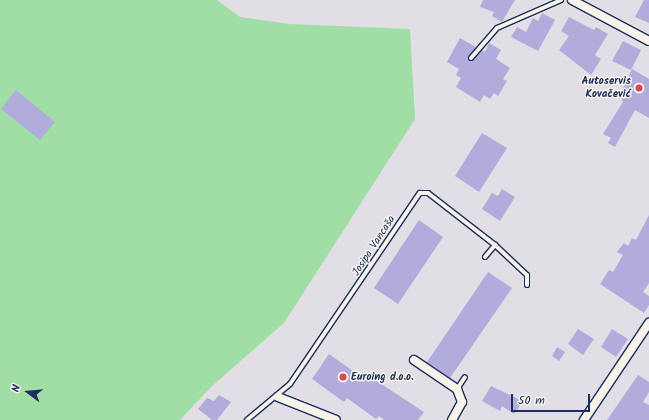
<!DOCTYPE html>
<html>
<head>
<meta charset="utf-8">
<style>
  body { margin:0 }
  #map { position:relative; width:649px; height:420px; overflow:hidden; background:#e2dee5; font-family:Kalam,sans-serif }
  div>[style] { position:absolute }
  .green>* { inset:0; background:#a1dea5 }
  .building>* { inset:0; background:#b2acdd }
  .roads { filter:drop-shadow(1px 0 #1b2f5e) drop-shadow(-1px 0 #1b2f5e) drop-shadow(0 1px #1b2f5e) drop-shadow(0 -1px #1b2f5e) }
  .service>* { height:4px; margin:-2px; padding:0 2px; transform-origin:2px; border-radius:2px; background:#f7f3e8 }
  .minor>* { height:8px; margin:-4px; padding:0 4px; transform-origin:4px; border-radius:4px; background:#f7f3e8 }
  .dots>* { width:11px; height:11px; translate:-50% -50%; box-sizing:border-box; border:2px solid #f7f3e8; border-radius:50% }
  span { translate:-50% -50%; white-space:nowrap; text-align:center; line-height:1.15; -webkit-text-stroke:3px #f7f3e8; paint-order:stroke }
  .poi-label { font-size:11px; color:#1b2f5e; font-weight:700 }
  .right { translate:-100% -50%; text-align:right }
  .left { translate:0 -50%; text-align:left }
  .street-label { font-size:11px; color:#1b2f5e }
  .north { position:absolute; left:8px; top:372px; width:40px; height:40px; -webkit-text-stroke:3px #f7f3e8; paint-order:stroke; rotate:286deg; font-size:11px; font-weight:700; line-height:16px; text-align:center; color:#1b2f5e }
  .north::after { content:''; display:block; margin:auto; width:14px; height:18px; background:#1b2f5e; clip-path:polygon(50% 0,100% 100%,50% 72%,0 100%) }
  .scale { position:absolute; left:511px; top:394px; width:79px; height:18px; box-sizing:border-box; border:2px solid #1b2f5e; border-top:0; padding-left:5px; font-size:12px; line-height:14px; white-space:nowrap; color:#1b2f5e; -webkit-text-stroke:3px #f7f3e8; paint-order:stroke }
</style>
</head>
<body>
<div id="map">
  <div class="green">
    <i style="clip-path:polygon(0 0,217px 0,240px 17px,289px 24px,410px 29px,415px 119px,284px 323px,212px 386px,180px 420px,0 420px)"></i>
  </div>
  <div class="building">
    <i style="clip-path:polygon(483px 0,515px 0,502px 22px,492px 16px,494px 12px,480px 7px)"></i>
    <i style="clip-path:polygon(644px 0,649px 0,649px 23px,635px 17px)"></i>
    <i style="clip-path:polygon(542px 13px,555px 20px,538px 51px,511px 37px,517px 27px,526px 32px,533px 18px,538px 21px)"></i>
    <i style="clip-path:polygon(569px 17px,594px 30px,596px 27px,608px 34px,595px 55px,601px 59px,591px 75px,559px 50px,569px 36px,561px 31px)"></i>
    <i style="clip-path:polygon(460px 38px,476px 47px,468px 57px,470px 61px,482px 50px,485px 52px,489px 43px,501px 50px,496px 59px,510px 68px,503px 79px,507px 81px,498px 96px,494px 93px,490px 99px,484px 95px,480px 102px,456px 87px,461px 78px,456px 75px,459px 69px,447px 62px)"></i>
    <i style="clip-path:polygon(623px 41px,641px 50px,631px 70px,612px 61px)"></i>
    <i style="clip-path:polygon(632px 69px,649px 79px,649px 118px,635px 110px,615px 147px,608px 143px,611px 138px,603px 134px,623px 102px,620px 95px)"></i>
    <i style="clip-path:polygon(16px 90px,55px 122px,40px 140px,1px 109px)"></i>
    <i style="clip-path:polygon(482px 133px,507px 148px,479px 192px,455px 176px)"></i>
    <i style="clip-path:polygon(502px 189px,515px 197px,500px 221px,482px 209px,492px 193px,498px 196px)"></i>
    <i style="clip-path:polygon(649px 215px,649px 283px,643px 292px,649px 296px,649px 305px,644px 313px,600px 284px,609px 270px,613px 272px,623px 255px,617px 252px,624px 243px,628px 246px,632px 238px,636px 240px)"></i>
    <i style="clip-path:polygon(419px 220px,443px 237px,398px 304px,374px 288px)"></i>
    <i style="clip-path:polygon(488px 272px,512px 288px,450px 378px,427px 362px)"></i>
    <i style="clip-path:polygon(578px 329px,594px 339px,583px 355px,568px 344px)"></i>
    <i style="clip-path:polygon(612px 329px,628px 339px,616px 357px,601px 347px)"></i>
    <i style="clip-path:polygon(557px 347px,565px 352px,559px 361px,552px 356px)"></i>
    <i style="clip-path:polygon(329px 354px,360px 376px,363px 372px,424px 412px,418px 420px,384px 420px,379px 416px,376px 419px,347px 398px,344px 402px,312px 379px)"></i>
    <i style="clip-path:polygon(638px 375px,649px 382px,649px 392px,643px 402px,649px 405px,649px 420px,607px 420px)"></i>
    <i style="clip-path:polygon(491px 386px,523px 401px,514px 414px,502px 406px,500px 411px,482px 401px)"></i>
    <i style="clip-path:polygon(219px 395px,231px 402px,217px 420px,212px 420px,198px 409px,207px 398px,214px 401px)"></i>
  </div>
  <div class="roads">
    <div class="service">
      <i style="left:471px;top:58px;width:40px;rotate:-49deg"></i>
      <i style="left:497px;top:28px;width:70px;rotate:-23.6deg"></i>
      <i style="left:485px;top:257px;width:16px;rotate:-50deg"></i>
      <i style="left:457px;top:389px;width:14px;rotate:-56deg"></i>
      <i style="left:247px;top:420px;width:56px;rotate:-39.9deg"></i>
      <i style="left:290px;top:384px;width:231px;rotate:-55.8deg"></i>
      <i style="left:420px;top:193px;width:8px"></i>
      <i style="left:428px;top:193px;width:85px;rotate:37.8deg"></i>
      <i style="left:495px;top:245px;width:44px;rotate:43.2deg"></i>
      <i style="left:527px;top:275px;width:10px;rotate:90deg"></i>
    </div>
    <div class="minor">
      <i style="left:572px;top:0;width:87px;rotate:28deg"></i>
      <i style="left:414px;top:360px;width:52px;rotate:34deg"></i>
      <i style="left:457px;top:389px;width:14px;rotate:69deg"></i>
      <i style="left:462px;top:402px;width:21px;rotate:119deg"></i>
      <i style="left:278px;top:397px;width:62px;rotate:21.6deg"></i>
      <i style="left:584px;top:420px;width:117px;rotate:-56.2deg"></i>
    </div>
  </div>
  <div class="dots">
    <i style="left:639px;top:88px;background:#d1495b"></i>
    <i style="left:343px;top:377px;background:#d1495b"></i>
  </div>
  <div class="poi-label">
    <span class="right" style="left:631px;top:88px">Autoservis<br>Kovačević</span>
    <span class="left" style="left:351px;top:377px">Euroing d.o.o.</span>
  </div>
  <div class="street-label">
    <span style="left:374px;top:246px;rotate:-57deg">Josipa Vancaša</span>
  </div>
  <div class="north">N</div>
  <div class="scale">50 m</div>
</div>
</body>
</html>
